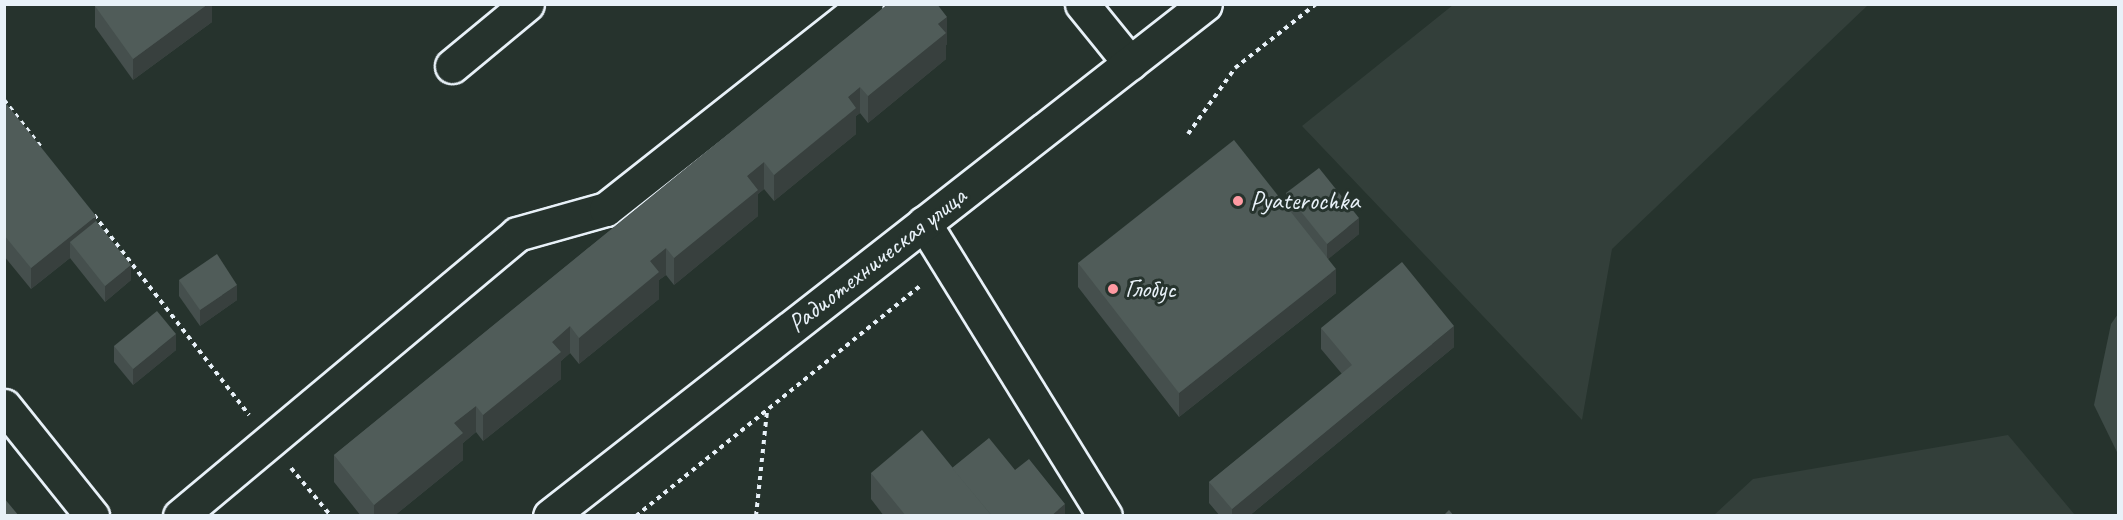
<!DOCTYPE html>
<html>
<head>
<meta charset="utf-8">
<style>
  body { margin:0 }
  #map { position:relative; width:2123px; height:520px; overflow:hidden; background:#26332d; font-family:Caveat,sans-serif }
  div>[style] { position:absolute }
  .built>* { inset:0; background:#333f3a }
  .green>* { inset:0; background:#3e4b47 }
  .path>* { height:4px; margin-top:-2px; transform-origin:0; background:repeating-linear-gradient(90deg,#e8f1f8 0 4.5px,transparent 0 9px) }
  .roads { filter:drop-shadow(2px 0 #e8f1f8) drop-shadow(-2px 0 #e8f1f8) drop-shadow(0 2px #e8f1f8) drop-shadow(0 -2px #e8f1f8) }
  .minor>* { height:33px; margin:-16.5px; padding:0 16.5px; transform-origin:16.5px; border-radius:16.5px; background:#26332d }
  .wall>* { inset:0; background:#454f4d }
  .shaded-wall>* { inset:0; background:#38403e }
  .building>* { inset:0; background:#505c59 }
  .dots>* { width:16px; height:16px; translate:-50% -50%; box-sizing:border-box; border:3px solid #26332d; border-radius:50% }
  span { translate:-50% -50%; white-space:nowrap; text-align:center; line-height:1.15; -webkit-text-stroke:6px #26332d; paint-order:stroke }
  .poi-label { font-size:26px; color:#e8f1f8 }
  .left { translate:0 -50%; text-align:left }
  .street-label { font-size:26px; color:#e8f1f8 }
  .frame { position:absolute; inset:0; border:6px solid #e8f1f8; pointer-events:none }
</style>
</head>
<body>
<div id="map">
  <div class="built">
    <i style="clip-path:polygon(1453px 5px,1868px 5px,1612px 249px,1582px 420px,1302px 126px)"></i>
    <i style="clip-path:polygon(2008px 435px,2075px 515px,1714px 515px,1753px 479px)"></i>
  </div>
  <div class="green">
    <i style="clip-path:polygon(2118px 314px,2118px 454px,2094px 405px,2111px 324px)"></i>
  </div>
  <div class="path">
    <i style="left:4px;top:100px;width:60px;rotate:51.8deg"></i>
    <i style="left:1188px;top:134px;width:81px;rotate:-54.5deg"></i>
    <i style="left:1235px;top:68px;width:103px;rotate:-38.3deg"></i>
    <i style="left:94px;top:215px;width:253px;rotate:52.2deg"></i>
    <i style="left:291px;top:468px;width:62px;rotate:50.2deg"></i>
    <i style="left:636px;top:516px;width:368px;rotate:-39deg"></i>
    <i style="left:756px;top:516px;width:106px;rotate:-84deg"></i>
  </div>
  <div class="roads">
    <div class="minor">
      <i style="left:1082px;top:4px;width:76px;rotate:50.9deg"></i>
      <i style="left:452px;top:66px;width:97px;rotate:-39.6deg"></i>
      <i style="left:924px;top:223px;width:344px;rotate:58.3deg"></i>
      <i style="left:4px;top:406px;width:141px;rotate:51.3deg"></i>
      <i style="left:180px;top:516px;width:439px;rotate:-39.9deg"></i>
      <i style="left:517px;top:234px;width:92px;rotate:-15.7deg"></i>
      <i style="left:606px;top:209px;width:331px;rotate:-38.3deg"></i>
      <i style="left:550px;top:516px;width:831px;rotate:-38.01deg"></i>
    </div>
  </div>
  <div class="wall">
    <i style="clip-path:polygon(212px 4px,212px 22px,133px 80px,95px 27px,95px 6px)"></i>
    <i style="clip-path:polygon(888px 4px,947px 44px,946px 45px,946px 59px,868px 123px,860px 113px,856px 116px,856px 134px,774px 201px,764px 189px,758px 194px,758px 216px,674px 285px,666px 275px,659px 280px,659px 299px,579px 364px,570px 353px,561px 361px,561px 379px,483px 441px,476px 432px,463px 443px,463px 460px,394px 516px,361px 516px,334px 482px,334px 455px)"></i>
    <i style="clip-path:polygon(4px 101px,96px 221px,131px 280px,105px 302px,70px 258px,31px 289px,4px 256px)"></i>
    <i style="clip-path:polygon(1286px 193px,1359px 234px,1328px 259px,1336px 293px,1179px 417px,1078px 287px,1078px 263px,1286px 206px)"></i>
    <i style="clip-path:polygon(179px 280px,237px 300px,200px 326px,179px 296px)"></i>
    <i style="clip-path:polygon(1321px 328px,1454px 347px,1249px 516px,1220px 516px,1209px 503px,1209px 482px,1342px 374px,1321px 349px)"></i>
    <i style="clip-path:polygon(114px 346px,176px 350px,133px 385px,114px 362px)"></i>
    <i style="clip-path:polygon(952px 468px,1015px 470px,1065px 516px,884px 516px,871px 499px,871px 473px)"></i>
  </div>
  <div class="shaded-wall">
    <i style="clip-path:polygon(208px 4px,212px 4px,212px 22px,133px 80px,133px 59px)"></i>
    <i style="clip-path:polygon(947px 17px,947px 44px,946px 45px,946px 59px,868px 123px,868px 96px,938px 24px)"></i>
    <i style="clip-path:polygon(860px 87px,860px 113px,856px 116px,856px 134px,774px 201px,774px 175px,848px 97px)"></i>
    <i style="clip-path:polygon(764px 162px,764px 189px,758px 194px,758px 216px,674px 285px,674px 258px,747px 176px)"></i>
    <i style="clip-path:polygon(96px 216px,96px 237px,70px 242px,70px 258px,31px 289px,31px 268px)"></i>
    <i style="clip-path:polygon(1359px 218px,1359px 234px,1327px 260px,1327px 244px)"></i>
    <i style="clip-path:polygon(666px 248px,666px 275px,659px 280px,659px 299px,579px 364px,579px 338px,650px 261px)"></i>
    <i style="clip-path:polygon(131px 265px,131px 280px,105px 302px,105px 286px)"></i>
    <i style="clip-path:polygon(1336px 269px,1336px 293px,1179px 417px,1179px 393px)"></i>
    <i style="clip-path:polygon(237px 285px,237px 300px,200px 326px,200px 310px)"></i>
    <i style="clip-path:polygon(570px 326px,570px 353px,561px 361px,561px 379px,483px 441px,483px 415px,552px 342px)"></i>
    <i style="clip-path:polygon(1454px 326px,1454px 347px,1249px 516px,1232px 516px,1232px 509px)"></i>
    <i style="clip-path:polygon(176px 334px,176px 350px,133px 385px,133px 369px)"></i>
    <i style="clip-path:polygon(476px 406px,476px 432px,463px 443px,463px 460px,394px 516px,374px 516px,374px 505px,454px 423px)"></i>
    <i style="clip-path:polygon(1065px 504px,1065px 516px,1051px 516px)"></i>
  </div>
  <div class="building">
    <i style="clip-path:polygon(98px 4px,208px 4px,133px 59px,95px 6px)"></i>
    <i style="clip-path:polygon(888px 4px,937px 4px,947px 17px,938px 24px,946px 33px,868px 96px,860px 87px,848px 97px,856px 108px,774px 175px,764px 162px,747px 176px,758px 190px,674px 258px,666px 248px,650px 261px,659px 272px,579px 338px,570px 326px,552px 342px,561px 352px,483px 415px,476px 406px,454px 423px,463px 433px,374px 505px,334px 455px)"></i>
    <i style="clip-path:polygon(4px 101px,96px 216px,31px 268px,4px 235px)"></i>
    <i style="clip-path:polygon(1234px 140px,1336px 269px,1179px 393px,1078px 263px)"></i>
    <i style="clip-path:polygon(1319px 168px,1359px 218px,1327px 244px,1286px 193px)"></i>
    <i style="clip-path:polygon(96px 221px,131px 265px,105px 286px,70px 242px)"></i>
    <i style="clip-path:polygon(217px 254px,237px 285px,200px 310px,179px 280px)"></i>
    <i style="clip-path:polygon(1402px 262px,1454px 326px,1232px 509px,1209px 482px,1352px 365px,1321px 328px)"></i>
    <i style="clip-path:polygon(157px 311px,176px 334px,133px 369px,114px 346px)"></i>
    <i style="clip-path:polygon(922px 430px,992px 516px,906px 516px,871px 473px)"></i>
    <i style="clip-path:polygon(989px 438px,1015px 470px,1029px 459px,1065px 504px,1051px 516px,992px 516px,952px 468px)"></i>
    <i style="clip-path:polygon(4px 498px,19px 516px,4px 516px)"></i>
    <i style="clip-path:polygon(1449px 510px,1454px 516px,1443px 516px)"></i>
  </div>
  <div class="dots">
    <i style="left:1238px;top:201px;background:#ff9aa2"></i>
    <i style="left:1113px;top:289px;background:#ff9aa2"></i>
  </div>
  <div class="poi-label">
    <span class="left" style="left:1250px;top:201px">Pyaterochka</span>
    <span class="left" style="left:1125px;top:289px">Глобус</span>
  </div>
  <div class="street-label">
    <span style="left:877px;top:260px;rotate:-38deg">Радиотехническая улица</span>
  </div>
  <div class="frame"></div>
</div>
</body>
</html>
